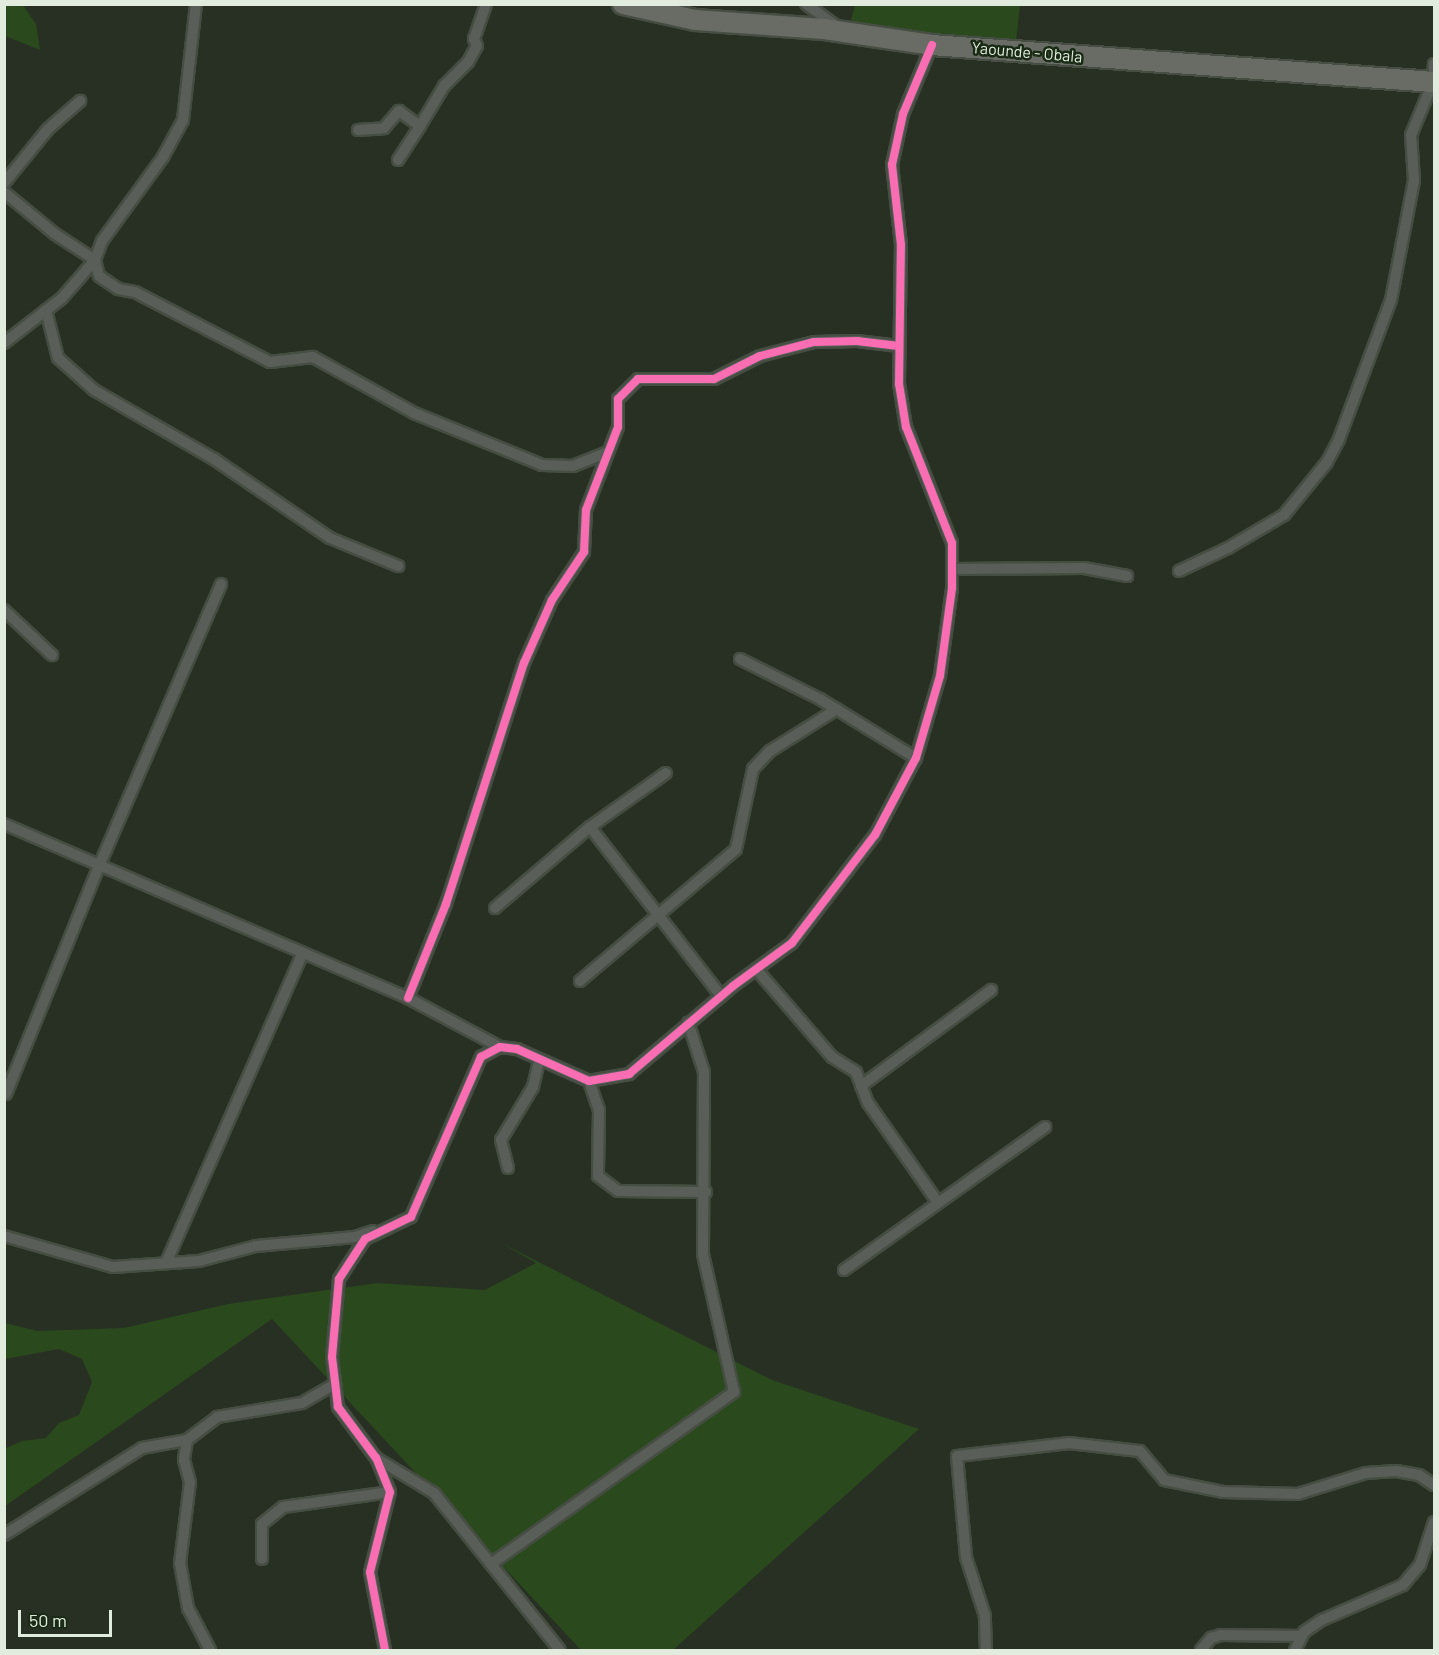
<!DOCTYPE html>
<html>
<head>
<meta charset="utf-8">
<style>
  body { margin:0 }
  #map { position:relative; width:1439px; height:1655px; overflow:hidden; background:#273023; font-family:Barlow,sans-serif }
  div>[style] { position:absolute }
  .green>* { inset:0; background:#2a491d }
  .roads { filter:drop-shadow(2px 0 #464d42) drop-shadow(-2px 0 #464d42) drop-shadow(0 2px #464d42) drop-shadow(0 -2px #464d42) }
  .street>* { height:10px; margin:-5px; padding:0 5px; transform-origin:5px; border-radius:5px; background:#5a5e59 }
  .highway>* { height:20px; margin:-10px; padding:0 10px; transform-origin:10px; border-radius:10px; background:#686c65 }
  .cycleway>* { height:8px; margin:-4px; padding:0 4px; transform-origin:4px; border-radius:4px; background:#f96db3 }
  span { translate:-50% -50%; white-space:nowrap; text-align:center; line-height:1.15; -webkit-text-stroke:5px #1a2b15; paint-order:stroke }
  .street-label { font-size:16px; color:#e1ecde }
  .frame { position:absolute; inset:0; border:6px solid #e1ecde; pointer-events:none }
  .scale { position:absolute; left:18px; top:1610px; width:94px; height:27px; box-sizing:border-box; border:3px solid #e1ecde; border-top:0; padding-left:8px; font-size:18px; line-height:21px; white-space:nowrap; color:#e1ecde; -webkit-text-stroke:4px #1a2b15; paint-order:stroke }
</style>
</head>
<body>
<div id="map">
  <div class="green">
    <i style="clip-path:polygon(5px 4px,23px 5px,36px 24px,40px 50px,5px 36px)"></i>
    <i style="clip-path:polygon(855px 5px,1020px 5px,1015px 51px,847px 35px)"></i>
    <i style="clip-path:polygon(501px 1243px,772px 1380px,919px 1429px,673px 1650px,581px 1650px,272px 1319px,5px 1506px,4px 1449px,22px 1441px,46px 1438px,59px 1423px,79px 1415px,92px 1382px,82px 1359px,59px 1349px,5px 1359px,5px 1323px,37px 1331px,124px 1328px,228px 1304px,378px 1283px,485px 1290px,536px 1263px)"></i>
  </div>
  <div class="roads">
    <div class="street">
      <i style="left:806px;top:4px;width:37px;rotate:36deg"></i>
      <i style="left:358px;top:130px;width:26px;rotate:-4deg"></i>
      <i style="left:384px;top:128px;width:23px;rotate:-49deg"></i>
      <i style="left:399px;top:111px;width:26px;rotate:36deg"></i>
      <i style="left:420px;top:126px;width:47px;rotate:-59deg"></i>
      <i style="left:444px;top:86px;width:34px;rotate:-45deg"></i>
      <i style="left:468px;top:62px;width:18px;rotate:-61deg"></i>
      <i style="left:477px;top:46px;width:8px;rotate:-113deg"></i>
      <i style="left:474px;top:39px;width:37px;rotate:-71deg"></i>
      <i style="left:398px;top:160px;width:40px;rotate:-57.1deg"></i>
      <i style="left:4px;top:183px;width:70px;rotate:-50.8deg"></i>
      <i style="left:48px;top:129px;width:43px;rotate:-41.2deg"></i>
      <i style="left:4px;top:192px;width:66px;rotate:39.5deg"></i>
      <i style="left:55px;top:234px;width:48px;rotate:33deg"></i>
      <i style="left:95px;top:260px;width:16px;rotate:76deg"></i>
      <i style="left:99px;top:276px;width:23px;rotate:34deg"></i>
      <i style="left:118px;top:289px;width:17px;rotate:10deg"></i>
      <i style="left:135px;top:292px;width:152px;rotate:27.4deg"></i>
      <i style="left:270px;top:362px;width:43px;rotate:-6.6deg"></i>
      <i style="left:313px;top:357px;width:115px;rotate:29deg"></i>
      <i style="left:414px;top:413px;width:138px;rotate:22.1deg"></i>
      <i style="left:542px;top:465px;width:31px;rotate:2deg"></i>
      <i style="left:573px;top:466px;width:38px;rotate:-22deg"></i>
      <i style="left:46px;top:310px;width:49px;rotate:76deg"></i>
      <i style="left:58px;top:358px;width:48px;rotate:41.6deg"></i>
      <i style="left:94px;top:390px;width:138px;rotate:29.9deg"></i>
      <i style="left:214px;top:459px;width:140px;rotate:34.3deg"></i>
      <i style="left:330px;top:538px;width:74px;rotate:22.4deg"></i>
      <i style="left:4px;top:343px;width:73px;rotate:-37.8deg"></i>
      <i style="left:62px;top:298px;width:50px;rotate:-49deg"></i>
      <i style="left:95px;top:260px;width:20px;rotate:-70deg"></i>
      <i style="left:102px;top:241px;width:104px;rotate:-54deg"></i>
      <i style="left:163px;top:157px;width:42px;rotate:-61.6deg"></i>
      <i style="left:183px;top:120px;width:117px;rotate:-83.6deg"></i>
      <i style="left:952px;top:569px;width:132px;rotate:-0.4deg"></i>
      <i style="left:1084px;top:568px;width:44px;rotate:10.5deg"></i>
      <i style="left:1179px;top:571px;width:54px;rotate:-25.1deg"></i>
      <i style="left:1228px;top:548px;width:65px;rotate:-30.5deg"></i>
      <i style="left:1284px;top:515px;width:68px;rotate:-50.9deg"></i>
      <i style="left:1327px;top:462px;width:26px;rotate:-62deg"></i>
      <i style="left:1339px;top:439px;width:148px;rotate:-69.5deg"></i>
      <i style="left:1391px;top:300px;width:122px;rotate:-79.1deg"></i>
      <i style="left:1414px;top:180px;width:45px;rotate:-93.8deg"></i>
      <i style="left:1411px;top:135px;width:57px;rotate:-67.5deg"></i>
      <i style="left:1433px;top:82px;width:18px;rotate:-87deg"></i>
      <i style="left:4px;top:610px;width:66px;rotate:43.2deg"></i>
      <i style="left:740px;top:659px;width:89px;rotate:26.6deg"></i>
      <i style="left:820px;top:699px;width:113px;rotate:31.6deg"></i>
      <i style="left:4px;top:824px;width:440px;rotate:23.3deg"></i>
      <i style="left:408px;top:998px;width:104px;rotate:28deg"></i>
      <i style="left:590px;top:827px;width:214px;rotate:52.2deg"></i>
      <i style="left:495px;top:908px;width:125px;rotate:-40.5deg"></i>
      <i style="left:590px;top:827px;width:93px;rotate:-35.4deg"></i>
      <i style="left:756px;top:969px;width:116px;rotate:49.2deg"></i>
      <i style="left:832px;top:1057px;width:28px;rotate:32deg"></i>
      <i style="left:856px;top:1072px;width:33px;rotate:69deg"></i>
      <i style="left:868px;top:1103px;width:120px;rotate:54.9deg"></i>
      <i style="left:580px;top:981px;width:204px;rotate:-40.2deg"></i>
      <i style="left:736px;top:849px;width:82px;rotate:-78deg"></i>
      <i style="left:753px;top:769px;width:25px;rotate:-47deg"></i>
      <i style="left:770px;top:751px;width:79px;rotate:-32.1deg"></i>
      <i style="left:408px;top:998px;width:101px;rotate:-68deg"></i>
      <i style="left:446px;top:904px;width:253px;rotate:-72.1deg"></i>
      <i style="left:524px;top:663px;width:69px;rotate:-66deg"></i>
      <i style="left:552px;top:600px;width:58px;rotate:-56.3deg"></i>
      <i style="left:584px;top:552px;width:42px;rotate:-87.3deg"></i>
      <i style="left:586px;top:510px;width:89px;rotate:-68.9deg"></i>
      <i style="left:618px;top:427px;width:28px;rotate:-90deg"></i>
      <i style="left:618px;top:399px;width:28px;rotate:-45deg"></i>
      <i style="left:638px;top:379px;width:76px"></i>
      <i style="left:714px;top:379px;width:51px;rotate:-26.6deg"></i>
      <i style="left:760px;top:356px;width:56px;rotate:-14.5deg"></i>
      <i style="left:814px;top:342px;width:43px;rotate:-1.3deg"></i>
      <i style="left:857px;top:341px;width:42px;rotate:6.8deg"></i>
      <i style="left:589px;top:1081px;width:31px;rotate:71deg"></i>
      <i style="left:599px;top:1110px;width:66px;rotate:90.9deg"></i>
      <i style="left:598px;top:1176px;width:25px;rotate:37deg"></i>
      <i style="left:618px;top:1191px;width:88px;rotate:0.7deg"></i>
      <i style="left:861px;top:1086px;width:162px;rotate:-36.4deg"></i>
      <i style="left:6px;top:1094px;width:248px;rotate:-67.8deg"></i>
      <i style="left:100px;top:864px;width:305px;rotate:-66.6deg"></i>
      <i style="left:508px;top:1168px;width:29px;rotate:-104deg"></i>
      <i style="left:501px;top:1140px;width:62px;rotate:-58.9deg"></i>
      <i style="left:533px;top:1087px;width:28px;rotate:-77deg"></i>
      <i style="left:4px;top:1236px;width:113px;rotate:15.9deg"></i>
      <i style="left:113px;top:1267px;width:86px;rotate:-4deg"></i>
      <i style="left:199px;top:1261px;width:59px;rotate:-14.7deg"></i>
      <i style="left:256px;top:1246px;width:99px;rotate:-5.2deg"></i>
      <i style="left:355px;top:1237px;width:19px;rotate:-18deg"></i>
      <i style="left:166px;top:1263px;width:339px;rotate:-66.2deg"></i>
      <i style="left:844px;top:1270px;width:247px;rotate:-35.4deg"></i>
      <i style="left:187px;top:1440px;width:20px;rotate:99deg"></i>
      <i style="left:184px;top:1460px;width:23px;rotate:75deg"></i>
      <i style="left:190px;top:1482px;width:82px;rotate:97deg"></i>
      <i style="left:180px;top:1563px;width:46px;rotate:79.9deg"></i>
      <i style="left:188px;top:1608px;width:47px;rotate:62.4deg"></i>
      <i style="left:376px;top:1458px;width:68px;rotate:31.1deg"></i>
      <i style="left:434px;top:1493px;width:201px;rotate:51.3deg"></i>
      <i style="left:4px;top:1535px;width:163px;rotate:-32.2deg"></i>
      <i style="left:142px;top:1448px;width:46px;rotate:-10.1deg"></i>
      <i style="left:187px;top:1440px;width:38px;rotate:-37deg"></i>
      <i style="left:217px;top:1417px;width:86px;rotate:-9.4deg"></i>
      <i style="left:302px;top:1403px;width:38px;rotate:-30deg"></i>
      <i style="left:262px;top:1559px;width:35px;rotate:-90deg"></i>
      <i style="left:262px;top:1524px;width:27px;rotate:-39deg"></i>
      <i style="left:283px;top:1507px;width:108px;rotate:-8deg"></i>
      <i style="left:491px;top:1564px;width:298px;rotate:-35.3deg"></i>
      <i style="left:734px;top:1392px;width:141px;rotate:-102.7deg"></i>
      <i style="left:703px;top:1254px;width:182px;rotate:-89.7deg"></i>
      <i style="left:704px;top:1072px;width:52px;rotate:-107.7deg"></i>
      <i style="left:385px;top:1650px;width:79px;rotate:-100.9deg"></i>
      <i style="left:370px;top:1572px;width:82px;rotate:-76deg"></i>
      <i style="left:390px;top:1492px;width:37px;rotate:-112deg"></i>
      <i style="left:376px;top:1458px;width:64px;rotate:-126.7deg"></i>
      <i style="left:338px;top:1407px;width:50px;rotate:-96.8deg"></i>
      <i style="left:332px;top:1357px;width:78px;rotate:-84.9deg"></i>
      <i style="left:339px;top:1279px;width:48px;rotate:-57deg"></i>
      <i style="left:365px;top:1239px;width:51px;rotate:-25.6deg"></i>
      <i style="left:411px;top:1217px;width:175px;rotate:-66.4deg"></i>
      <i style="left:481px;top:1057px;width:21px;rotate:-28deg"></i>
      <i style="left:500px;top:1047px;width:17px;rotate:7deg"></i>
      <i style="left:517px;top:1049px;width:79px;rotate:24deg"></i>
      <i style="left:589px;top:1081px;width:41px;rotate:-9.9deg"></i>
      <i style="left:629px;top:1074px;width:136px;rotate:-40.2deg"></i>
      <i style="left:733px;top:986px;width:73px;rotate:-36.1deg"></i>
      <i style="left:792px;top:943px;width:136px;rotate:-52.5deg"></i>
      <i style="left:875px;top:835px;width:87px;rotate:-62deg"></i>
      <i style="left:916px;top:758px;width:85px;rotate:-73.7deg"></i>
      <i style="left:940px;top:676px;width:89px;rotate:-82.2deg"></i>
      <i style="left:952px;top:588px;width:45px;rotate:-90deg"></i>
      <i style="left:952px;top:543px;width:125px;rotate:-111.6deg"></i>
      <i style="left:906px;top:427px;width:44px;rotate:-99.2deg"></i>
      <i style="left:899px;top:384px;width:139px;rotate:-89.2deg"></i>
      <i style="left:901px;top:245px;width:81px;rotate:-96.4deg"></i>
      <i style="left:892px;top:165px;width:52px;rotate:-77.8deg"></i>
      <i style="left:903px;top:114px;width:75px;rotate:-67.2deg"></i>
      <i style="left:986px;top:1650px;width:34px;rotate:-92deg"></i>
      <i style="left:985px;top:1616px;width:62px;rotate:-107.9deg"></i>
      <i style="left:966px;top:1557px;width:101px;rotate:-95.1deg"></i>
      <i style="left:957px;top:1456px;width:113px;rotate:-6.6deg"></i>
      <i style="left:1069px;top:1443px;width:71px;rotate:6.4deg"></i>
      <i style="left:1140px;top:1451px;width:38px;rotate:50deg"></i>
      <i style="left:1164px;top:1480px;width:60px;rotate:11.5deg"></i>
      <i style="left:1223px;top:1492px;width:75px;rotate:1.5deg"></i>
      <i style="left:1298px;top:1494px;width:71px;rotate:-17.2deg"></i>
      <i style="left:1366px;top:1473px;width:30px;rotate:-4deg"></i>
      <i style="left:1396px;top:1471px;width:23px;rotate:10deg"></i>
      <i style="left:1419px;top:1475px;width:18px;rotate:34deg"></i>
      <i style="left:1201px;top:1650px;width:16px;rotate:-50deg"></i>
      <i style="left:1211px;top:1638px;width:10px;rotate:-17deg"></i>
      <i style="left:1221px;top:1635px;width:80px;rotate:0.7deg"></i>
      <i style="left:1295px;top:1650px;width:20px;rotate:-63deg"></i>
      <i style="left:1304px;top:1632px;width:22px;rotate:-34deg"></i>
      <i style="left:1322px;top:1620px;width:88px;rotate:-23.4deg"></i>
      <i style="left:1403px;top:1585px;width:26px;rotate:-50deg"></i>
      <i style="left:1420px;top:1565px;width:45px;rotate:-72deg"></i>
    </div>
    <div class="highway">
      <i style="left:623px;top:4px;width:74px;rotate:12.5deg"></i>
      <i style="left:695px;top:20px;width:129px;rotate:4deg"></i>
      <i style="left:824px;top:29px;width:109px;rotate:8.4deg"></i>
      <i style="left:932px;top:45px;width:503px;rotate:4.22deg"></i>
    </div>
  </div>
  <div class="cycleway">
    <i style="left:408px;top:998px;width:101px;rotate:-68deg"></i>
    <i style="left:446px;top:904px;width:253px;rotate:-72.1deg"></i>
    <i style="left:524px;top:663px;width:69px;rotate:-66deg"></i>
    <i style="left:552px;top:600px;width:58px;rotate:-56.3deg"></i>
    <i style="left:584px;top:552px;width:42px;rotate:-87.3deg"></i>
    <i style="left:586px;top:510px;width:89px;rotate:-68.9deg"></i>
    <i style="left:618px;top:427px;width:28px;rotate:-90deg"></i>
    <i style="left:618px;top:399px;width:28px;rotate:-45deg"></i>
    <i style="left:638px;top:379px;width:76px"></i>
    <i style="left:714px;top:379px;width:51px;rotate:-26.6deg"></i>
    <i style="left:760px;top:356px;width:56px;rotate:-14.5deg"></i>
    <i style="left:814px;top:342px;width:43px;rotate:-1.3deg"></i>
    <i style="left:857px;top:341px;width:42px;rotate:6.8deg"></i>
    <i style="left:385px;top:1650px;width:79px;rotate:-100.9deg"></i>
    <i style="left:370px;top:1572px;width:82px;rotate:-76deg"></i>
    <i style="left:390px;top:1492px;width:37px;rotate:-112deg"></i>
    <i style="left:376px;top:1458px;width:64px;rotate:-126.7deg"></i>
    <i style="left:338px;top:1407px;width:50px;rotate:-96.8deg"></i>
    <i style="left:332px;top:1357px;width:78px;rotate:-84.9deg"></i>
    <i style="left:339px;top:1279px;width:48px;rotate:-57deg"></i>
    <i style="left:365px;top:1239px;width:51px;rotate:-25.6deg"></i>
    <i style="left:411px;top:1217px;width:175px;rotate:-66.4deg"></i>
    <i style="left:481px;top:1057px;width:21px;rotate:-28deg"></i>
    <i style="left:500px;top:1047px;width:17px;rotate:7deg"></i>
    <i style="left:517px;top:1049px;width:79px;rotate:24deg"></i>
    <i style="left:589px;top:1081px;width:41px;rotate:-9.9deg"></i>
    <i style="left:629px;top:1074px;width:136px;rotate:-40.2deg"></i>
    <i style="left:733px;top:986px;width:73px;rotate:-36.1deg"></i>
    <i style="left:792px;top:943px;width:136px;rotate:-52.5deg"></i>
    <i style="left:875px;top:835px;width:87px;rotate:-62deg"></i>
    <i style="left:916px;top:758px;width:85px;rotate:-73.7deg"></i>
    <i style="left:940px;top:676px;width:89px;rotate:-82.2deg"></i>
    <i style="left:952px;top:588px;width:45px;rotate:-90deg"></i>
    <i style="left:952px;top:543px;width:125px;rotate:-111.6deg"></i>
    <i style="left:906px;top:427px;width:44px;rotate:-99.2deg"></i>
    <i style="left:899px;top:384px;width:139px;rotate:-89.2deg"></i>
    <i style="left:901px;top:245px;width:81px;rotate:-96.4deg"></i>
    <i style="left:892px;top:165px;width:52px;rotate:-77.8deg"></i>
    <i style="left:903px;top:114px;width:75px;rotate:-67.2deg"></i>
  </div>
  <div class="street-label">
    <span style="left:1027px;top:52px;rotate:5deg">Yaounde - Obala</span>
  </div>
  <div class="frame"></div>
  <div class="scale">50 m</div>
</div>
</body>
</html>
